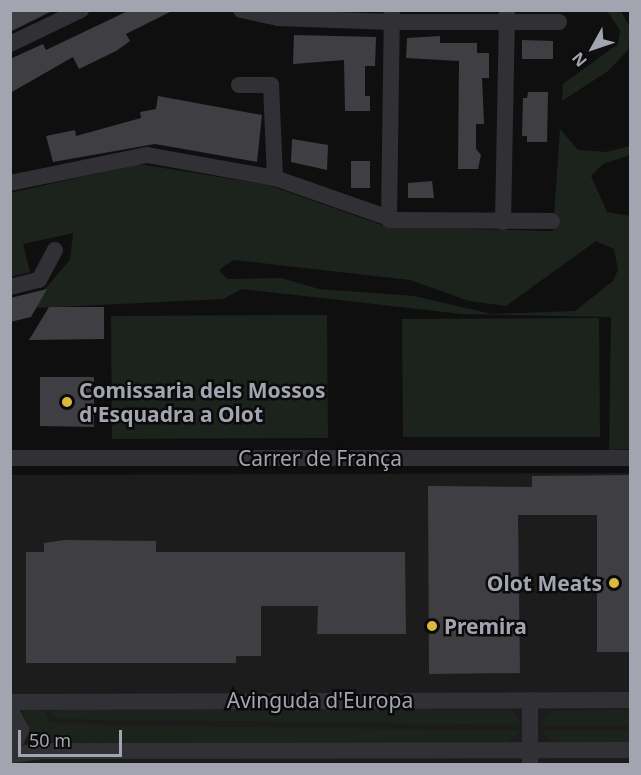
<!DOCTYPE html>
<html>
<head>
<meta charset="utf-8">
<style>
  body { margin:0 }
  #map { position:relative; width:641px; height:775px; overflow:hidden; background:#100f10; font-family:"Noto Sans",sans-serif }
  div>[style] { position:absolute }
  .built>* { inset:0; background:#1c1c1d }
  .green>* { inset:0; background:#1c231d }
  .building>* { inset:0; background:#3f3f43 }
  .minor>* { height:16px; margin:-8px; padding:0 8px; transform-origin:8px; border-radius:8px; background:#313135 }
  .dots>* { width:16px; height:16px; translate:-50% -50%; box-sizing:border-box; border:3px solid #0b0a0b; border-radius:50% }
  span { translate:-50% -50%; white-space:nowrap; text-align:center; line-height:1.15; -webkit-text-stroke:5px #0b0a0b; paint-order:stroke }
  .poi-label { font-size:21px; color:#a2a5b0; font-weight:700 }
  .left { translate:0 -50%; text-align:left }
  .right { translate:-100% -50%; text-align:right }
  .street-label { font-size:21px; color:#a2a5b0 }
  .frame { position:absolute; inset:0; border:12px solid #a2a5b0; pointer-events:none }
  .north { position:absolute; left:563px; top:18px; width:60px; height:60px; -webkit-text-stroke:4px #0b0a0b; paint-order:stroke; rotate:230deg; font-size:16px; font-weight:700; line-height:24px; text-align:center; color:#a2a5b0 }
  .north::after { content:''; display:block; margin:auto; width:21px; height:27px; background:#a2a5b0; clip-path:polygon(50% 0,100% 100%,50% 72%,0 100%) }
  .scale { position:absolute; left:18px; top:730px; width:104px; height:27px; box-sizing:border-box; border:3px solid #a2a5b0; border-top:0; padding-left:8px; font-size:18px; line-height:21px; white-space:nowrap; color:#a2a5b0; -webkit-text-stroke:4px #0b0a0b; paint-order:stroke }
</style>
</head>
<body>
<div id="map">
  <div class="built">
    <i style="clip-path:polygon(630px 473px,630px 764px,11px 764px,10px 475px)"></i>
  </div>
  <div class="green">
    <i style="clip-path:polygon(607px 11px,621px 11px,630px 28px,628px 50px,608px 71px,562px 101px,563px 84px,618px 44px,620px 30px)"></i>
    <i style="clip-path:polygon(evenodd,560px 129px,578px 150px,606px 152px,630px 146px,630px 155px,603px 164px,591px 176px,607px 212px,630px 216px,630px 449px,609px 450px,611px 317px,462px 314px,242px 289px,223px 299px,36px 308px,44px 290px,70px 260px,73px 233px,23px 244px,30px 272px,11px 277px,10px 193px,139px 164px,268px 185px,388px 227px,553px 231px,560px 129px,596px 241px,614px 249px,618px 270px,613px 281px,575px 311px,492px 314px,414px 296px,319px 289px,281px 278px,227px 279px,219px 270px,233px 260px,410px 280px,469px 301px,506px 306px,596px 241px)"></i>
    <i style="clip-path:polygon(327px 315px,328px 438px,112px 439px,111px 316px)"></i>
    <i style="clip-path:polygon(599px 318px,600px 437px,403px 437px,402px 319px)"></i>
    <i style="clip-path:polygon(501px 709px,514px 712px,522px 725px,58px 719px,50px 710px)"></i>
    <i style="clip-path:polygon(22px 710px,45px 711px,49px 721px,59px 724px,522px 731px,507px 742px,28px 743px,28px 723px)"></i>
    <i style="clip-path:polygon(630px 710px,630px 725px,540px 725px,550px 711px)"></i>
    <i style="clip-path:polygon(541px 731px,630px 731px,630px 742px,554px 742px)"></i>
  </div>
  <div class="building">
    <i style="clip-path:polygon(10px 10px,54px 10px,10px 32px)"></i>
    <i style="clip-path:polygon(130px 10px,174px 10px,126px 34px,130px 41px,116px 51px,79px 69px,73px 57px,10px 93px,10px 59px,43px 44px,46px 50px)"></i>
    <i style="clip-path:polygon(294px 35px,376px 37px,375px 66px,365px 66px,365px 96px,370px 96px,370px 111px,345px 111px,344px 60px,293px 64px)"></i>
    <i style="clip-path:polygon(440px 36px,440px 43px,477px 43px,477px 53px,489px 53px,489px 78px,482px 78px,484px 124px,476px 124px,476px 149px,481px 155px,478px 169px,458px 169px,459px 61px,406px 58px,407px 38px)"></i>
    <i style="clip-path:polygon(522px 40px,553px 41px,553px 59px,522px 59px)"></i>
    <i style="clip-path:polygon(528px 92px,548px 92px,547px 142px,527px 142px,527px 136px,522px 136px,523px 98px,527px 98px)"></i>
    <i style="clip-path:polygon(158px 96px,262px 115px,257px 162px,155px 144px,53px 162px,46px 136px,75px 130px,76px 136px,141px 118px,140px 112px,156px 109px)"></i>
    <i style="clip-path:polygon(292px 139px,328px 145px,327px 170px,291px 162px)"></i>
    <i style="clip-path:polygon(351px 161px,370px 161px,370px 188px,351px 188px)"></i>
    <i style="clip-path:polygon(432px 181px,434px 198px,408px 198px,408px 183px)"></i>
    <i style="clip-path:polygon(47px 289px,31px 317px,10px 322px,10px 298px)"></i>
    <i style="clip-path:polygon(49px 307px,104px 307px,104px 339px,29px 340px)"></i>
    <i style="clip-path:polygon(40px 377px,94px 377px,94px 427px,40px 426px)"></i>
    <i style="clip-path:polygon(630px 475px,630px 652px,597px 652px,597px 515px,518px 515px,520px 673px,429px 674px,428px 486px,532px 487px,532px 476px)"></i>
    <i style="clip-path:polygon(64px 540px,156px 541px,156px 552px,405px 552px,406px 634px,317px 634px,318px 606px,261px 606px,261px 656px,236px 656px,236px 663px,26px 663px,26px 552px,44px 552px,44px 543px)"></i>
  </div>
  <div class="minor">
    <i style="left:241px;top:10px;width:38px;rotate:12deg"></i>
    <i style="left:278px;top:18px;width:114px;rotate:2deg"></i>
    <i style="left:392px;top:22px;width:167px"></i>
    <i style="left:10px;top:44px;width:79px;rotate:-25.6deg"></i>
    <i style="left:239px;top:85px;width:32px"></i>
    <i style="left:271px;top:85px;width:93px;rotate:87.5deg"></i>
    <i style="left:10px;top:183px;width:140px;rotate:-11.6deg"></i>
    <i style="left:147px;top:155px;width:130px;rotate:10.2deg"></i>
    <i style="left:275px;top:178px;width:127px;rotate:19.3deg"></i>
    <i style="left:395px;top:220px;width:157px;rotate:0.4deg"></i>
    <i style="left:389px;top:220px;width:210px;rotate:-89.2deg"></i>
    <i style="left:503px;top:222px;width:212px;rotate:-88.9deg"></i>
    <i style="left:10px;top:287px;width:30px;rotate:-14deg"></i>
    <i style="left:39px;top:280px;width:34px;rotate:-62deg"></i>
    <i style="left:10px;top:458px;width:620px"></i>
    <i style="left:530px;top:700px;width:64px;rotate:90deg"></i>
    <i style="left:10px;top:702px;width:620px;rotate:-0.18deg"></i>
    <i style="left:10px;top:709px;width:24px;rotate:62deg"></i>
    <i style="left:21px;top:730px;width:25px;rotate:116deg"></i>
    <i style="left:10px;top:755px;width:35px;rotate:-7deg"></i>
    <i style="left:45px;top:751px;width:585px;rotate:-0.1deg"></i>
  </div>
  <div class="dots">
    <i style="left:67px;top:402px;background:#dbb93d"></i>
    <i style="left:614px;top:583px;background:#dbb93d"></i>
    <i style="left:432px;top:626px;background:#dbb93d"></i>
  </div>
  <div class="poi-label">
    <span class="left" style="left:79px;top:402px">Comissaria dels Mossos<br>d'Esquadra a Olot</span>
    <span class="right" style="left:602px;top:583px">Olot Meats</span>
    <span class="left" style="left:444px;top:626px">Premira</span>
  </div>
  <div class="street-label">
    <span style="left:320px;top:458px">Carrer de França</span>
    <span style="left:320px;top:700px">Avinguda d'Europa</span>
  </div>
  <div class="frame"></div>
  <div class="north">N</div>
  <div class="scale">50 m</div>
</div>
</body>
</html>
